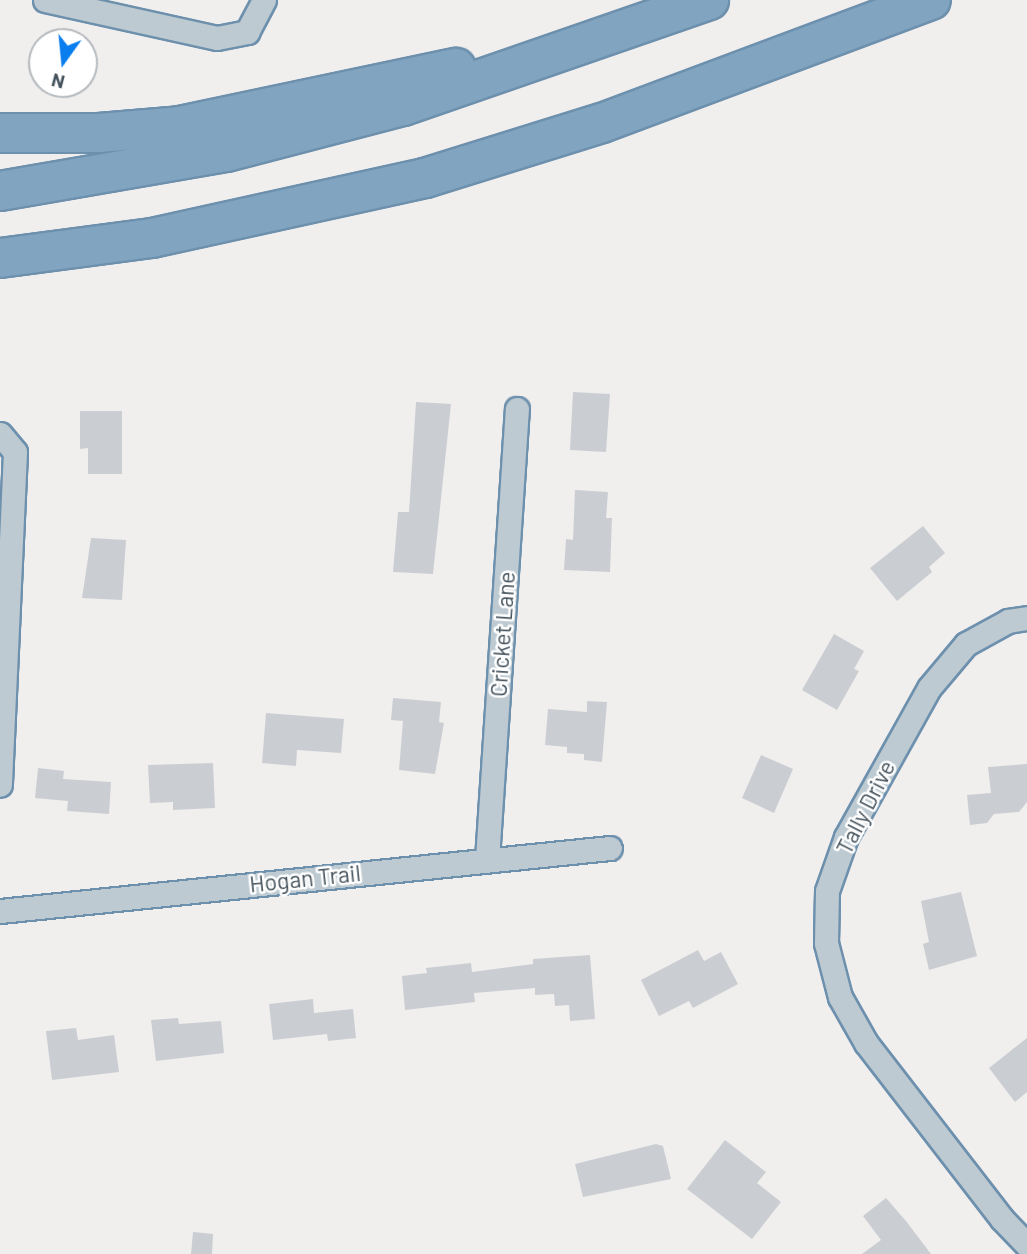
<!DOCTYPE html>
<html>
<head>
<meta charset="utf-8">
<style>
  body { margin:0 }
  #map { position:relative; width:1027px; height:1254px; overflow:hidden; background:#f1eeee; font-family:Barlow,sans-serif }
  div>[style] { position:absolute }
  .building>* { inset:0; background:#caced3 }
  .roads { filter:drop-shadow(2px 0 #6d90ad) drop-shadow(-2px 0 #6d90ad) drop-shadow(0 2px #6d90ad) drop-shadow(0 -2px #6d90ad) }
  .street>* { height:23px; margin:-11.5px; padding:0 11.5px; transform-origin:11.5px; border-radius:11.5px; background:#bdcad2 }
  .highway>* { height:38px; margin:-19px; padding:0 19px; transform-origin:19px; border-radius:19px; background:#81a5c1 }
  span { translate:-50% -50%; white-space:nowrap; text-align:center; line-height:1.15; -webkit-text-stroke:5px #fff; paint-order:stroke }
  .street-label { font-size:23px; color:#45535d }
  .north { position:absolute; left:28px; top:28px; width:70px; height:70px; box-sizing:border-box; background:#fff; border:2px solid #b5babe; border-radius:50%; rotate:195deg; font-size:19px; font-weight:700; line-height:28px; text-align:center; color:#45535d }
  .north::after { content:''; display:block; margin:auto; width:24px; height:32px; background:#0a7def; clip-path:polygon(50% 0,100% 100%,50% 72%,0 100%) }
</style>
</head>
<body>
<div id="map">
  <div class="building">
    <i style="clip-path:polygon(573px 392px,610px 394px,606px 452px,570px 450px)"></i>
    <i style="clip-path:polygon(416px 402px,451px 404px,433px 574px,393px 572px,398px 512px,409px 512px)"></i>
    <i style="clip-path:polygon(80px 411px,122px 411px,122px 474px,88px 474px,88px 448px,80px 449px)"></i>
    <i style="clip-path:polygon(575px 490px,608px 492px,606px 518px,612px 518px,610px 572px,564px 570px,566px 539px,573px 540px)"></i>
    <i style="clip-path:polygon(923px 526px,945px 553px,929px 567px,932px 572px,897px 601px,870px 568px)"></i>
    <i style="clip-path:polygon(91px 538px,126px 540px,122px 600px,82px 598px)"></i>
    <i style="clip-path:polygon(834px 634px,864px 651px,854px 669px,859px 671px,837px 710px,802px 690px)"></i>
    <i style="clip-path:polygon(393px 698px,441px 702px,439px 722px,444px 723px,435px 774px,399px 770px,403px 721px,391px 720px)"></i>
    <i style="clip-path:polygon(587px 701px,607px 702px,602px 762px,584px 760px,584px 754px,567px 753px,567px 747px,545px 745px,548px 709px,587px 712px)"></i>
    <i style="clip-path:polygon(266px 713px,344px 719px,341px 753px,297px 750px,296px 766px,262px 763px)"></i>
    <i style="clip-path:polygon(761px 755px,793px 769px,774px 813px,742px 798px)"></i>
    <i style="clip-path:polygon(213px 763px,215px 808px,173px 810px,173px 802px,150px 803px,148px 765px)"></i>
    <i style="clip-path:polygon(1027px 764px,1027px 802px,1019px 812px,994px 814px,987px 823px,970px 825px,967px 795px,991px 793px,988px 767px)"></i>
    <i style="clip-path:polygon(38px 768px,64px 771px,63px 779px,111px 782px,109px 814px,67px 811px,68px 801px,35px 798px)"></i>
    <i style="clip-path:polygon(961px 892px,977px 956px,929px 970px,923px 944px,929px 942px,921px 901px)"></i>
    <i style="clip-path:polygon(698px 950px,704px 961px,721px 952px,738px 984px,693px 1008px,689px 1001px,659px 1016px,641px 980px)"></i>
    <i style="clip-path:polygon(590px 955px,595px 1019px,570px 1021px,569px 1005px,555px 1006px,554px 994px,535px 995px,535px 988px,474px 993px,475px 1002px,405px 1010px,402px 976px,427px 973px,426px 968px,471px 963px,472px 972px,533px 964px,533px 959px)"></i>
    <i style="clip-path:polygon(313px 999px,314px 1013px,353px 1009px,356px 1038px,328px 1041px,327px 1034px,273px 1040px,269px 1004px)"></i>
    <i style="clip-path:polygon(178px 1018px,179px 1024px,221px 1021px,224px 1053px,156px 1061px,151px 1020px)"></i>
    <i style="clip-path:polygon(76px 1028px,78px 1040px,114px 1035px,119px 1072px,52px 1080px,46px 1031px)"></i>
    <i style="clip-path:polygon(1027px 1038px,1027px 1092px,1015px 1102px,989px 1068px)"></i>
    <i style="clip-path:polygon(725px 1140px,766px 1172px,757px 1183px,781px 1202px,752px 1239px,687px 1189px)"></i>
    <i style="clip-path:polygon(656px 1144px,663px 1146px,671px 1179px,583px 1197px,575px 1164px)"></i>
    <i style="clip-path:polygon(886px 1198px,906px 1221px,931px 1254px,862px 1254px,881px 1240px,863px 1216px)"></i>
    <i style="clip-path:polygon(193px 1232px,213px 1234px,212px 1254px,191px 1254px)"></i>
  </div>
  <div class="roads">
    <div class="street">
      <i style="left:45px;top:0;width:176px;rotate:12.5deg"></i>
      <i style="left:217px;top:38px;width:31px;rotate:-11deg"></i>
      <i style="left:247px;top:32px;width:36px;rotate:-62deg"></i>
      <i style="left:0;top:434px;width:23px;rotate:50deg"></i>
      <i style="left:15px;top:452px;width:333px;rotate:92.6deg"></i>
      <i style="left:1027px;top:618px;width:19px;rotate:171deg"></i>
      <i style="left:1008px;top:621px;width:48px;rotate:151.3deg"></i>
      <i style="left:966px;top:644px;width:57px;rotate:130.1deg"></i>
      <i style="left:929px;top:688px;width:171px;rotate:119.1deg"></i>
      <i style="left:846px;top:837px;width:57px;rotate:109.4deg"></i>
      <i style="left:827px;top:891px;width:52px;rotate:91.1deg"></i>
      <i style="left:826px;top:943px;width:56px;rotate:75.5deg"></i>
      <i style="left:840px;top:997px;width:53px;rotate:60.5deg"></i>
      <i style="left:866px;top:1043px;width:222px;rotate:52.3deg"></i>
      <i style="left:1002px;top:1219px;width:36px;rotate:46deg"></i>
      <i style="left:487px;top:859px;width:451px;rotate:-86.2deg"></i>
      <i style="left:0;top:911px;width:613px;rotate:-5.9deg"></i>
    </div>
    <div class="highway">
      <i style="left:0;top:133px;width:99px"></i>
      <i style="left:99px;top:133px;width:81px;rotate:-4.9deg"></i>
      <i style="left:180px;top:126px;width:282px;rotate:-11.9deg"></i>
      <i style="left:0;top:191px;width:229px;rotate:-9.8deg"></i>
      <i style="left:226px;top:152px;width:183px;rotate:-14.6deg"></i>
      <i style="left:403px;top:106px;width:324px;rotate:-19.1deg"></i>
      <i style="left:0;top:258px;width:153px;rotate:-7.5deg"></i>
      <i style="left:152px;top:238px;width:280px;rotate:-12.4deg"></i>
      <i style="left:425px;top:178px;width:185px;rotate:-17.3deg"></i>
      <i style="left:602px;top:123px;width:351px;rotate:-20.5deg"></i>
    </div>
  </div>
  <div class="street-label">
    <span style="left:502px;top:634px;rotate:-86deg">Cricket Lane</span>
    <span style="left:865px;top:807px;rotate:-63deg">Tally Drive</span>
    <span style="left:305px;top:878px;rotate:-6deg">Hogan Trail</span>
  </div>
  <div class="north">N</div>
</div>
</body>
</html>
